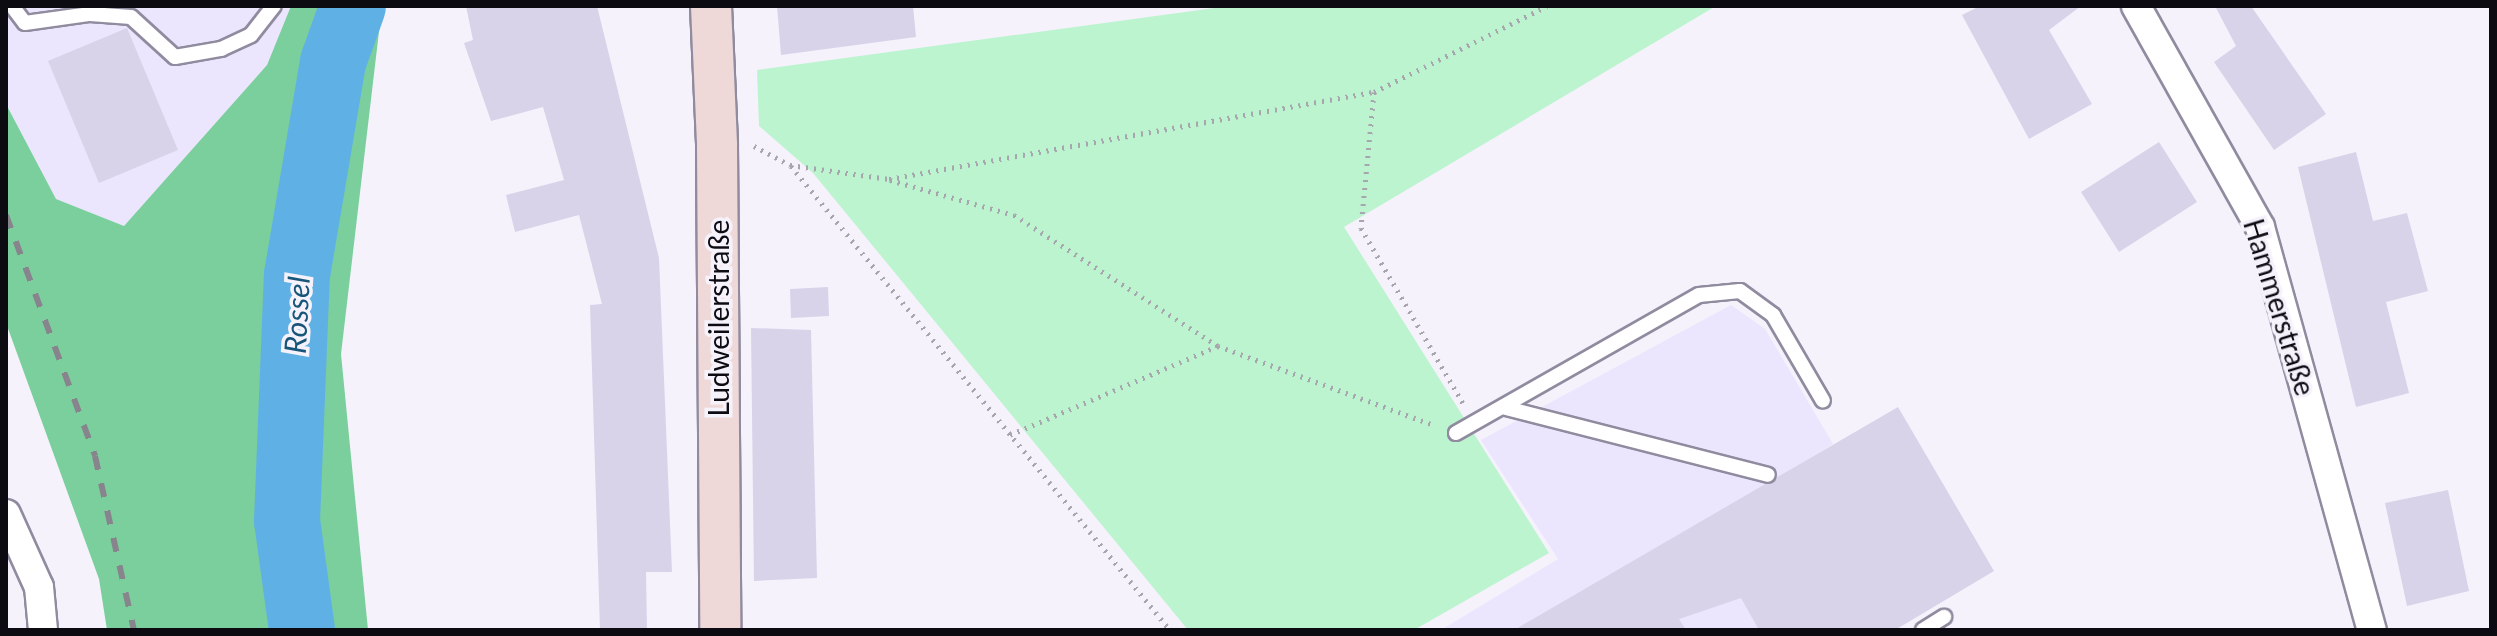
<!DOCTYPE html>
<html>
<head>
<meta charset="utf-8">
<style>
  body { margin:0 }
  #map { position:relative; width:2497px; height:636px; overflow:hidden; background:#f5f2fc; font-family:Lato,sans-serif }
  div>[style] { position:absolute }
  .built>* { inset:0; background:#ebe5fd }
  .green>* { inset:0; background:#bdf4d0 }
  .forest>* { inset:0; background:#7bcf9c }
  .river>* { height:66px; margin:-33px; padding:0 33px; transform-origin:33px; border-radius:33px; background:#5fb1e5 }
  .building>* { inset:0; background:#d8d3e9 }
  .path>* { height:5px; margin-top:-2.5px; transform-origin:0; background:repeating-linear-gradient(90deg,#a7a5ae 0 2px,transparent 0 8px) }
  .roads { filter:drop-shadow(2px 0 #908b9f) drop-shadow(-2px 0 #908b9f) drop-shadow(0 2px #908b9f) drop-shadow(0 -2px #908b9f) }
  .lane>* { height:14px; margin:-7px; padding:0 7px; transform-origin:7px; border-radius:7px; background:#fff }
  .street>* { height:28px; margin:-14px; padding:0 14px; transform-origin:14px; border-radius:14px; background:#fff }
  .secondary>* { height:40px; margin:-20px; padding:0 20px; transform-origin:20px; border-radius:20px; background:#efd8d8 }
  .rail>* { height:6px; margin-top:-3px; transform-origin:0; background:repeating-linear-gradient(90deg,#87848d 0 14px,transparent 0 28px) }
  span { translate:-50% -50%; white-space:nowrap; text-align:center; line-height:1.15; -webkit-text-stroke:7px #f5f2fc; paint-order:stroke }
  .street-label { font-size:28px; color:#0d0b12 }
  .water-label { font-size:30px; color:#175579; font-style:italic }
  .frame { position:absolute; inset:0; border:8px solid #0d0b12; pointer-events:none }
</style>
</head>
<body>
<div id="map">
  <div class="built">
    <i style="clip-path:polygon(6px 6px,291px 6px,267px 65px,124px 226px,56px 199px,6px 104px)"></i>
    <i style="clip-path:polygon(1731px 305px,1765px 329px,1833px 444px,1790px 470px,1884px 630px,1441px 630px,1558px 559px,1481px 440px)"></i>
  </div>
  <div class="green">
    <i style="clip-path:polygon(1229px 6px,1716px 6px,1344px 227px,1549px 553px,1414px 630px,1188px 630px,813px 173px,759px 126px,757px 70px)"></i>
  </div>
  <div class="forest">
    <i style="clip-path:polygon(291px 6px,382px 6px,341px 354px,368px 630px,107px 630px,99px 579px,6px 323px,6px 104px,56px 199px,124px 226px,267px 65px)"></i>
  </div>
  <div class="river">
    <i style="left:302px;top:630px;width:110px;rotate:-97.8deg"></i>
    <i style="left:287px;top:521px;width:246px;rotate:-87.7deg"></i>
    <i style="left:297px;top:275px;width:216px;rotate:-80.4deg"></i>
    <i style="left:333px;top:62px;width:59px;rotate:-70.3deg"></i>
  </div>
  <div class="building">
    <i style="clip-path:polygon(466px 6px,597px 6px,659px 258px,672px 572px,646px 572px,647px 630px,600px 630px,590px 305px,602px 304px,579px 215px,515px 232px,506px 195px,564px 180px,543px 107px,491px 121px,464px 43px,473px 40px)"></i>
    <i style="clip-path:polygon(777px 6px,913px 6px,916px 37px,781px 55px)"></i>
    <i style="clip-path:polygon(1980px 6px,2081px 6px,2049px 30px,2092px 104px,2029px 139px,1962px 15px)"></i>
    <i style="clip-path:polygon(2215px 6px,2251px 6px,2326px 114px,2274px 150px,2214px 62px,2236px 46px)"></i>
    <i style="clip-path:polygon(127px 28px,178px 150px,99px 183px,48px 61px)"></i>
    <i style="clip-path:polygon(2159px 142px,2197px 202px,2119px 252px,2081px 192px)"></i>
    <i style="clip-path:polygon(2356px 152px,2373px 221px,2407px 213px,2428px 291px,2386px 302px,2409px 393px,2356px 407px,2298px 167px)"></i>
    <i style="clip-path:polygon(828px 287px,829px 316px,791px 318px,790px 289px)"></i>
    <i style="clip-path:polygon(751px 328px,811px 330px,817px 578px,754px 581px)"></i>
    <i style="clip-path:polygon(1898px 407px,1994px 571px,1895px 630px,1759px 630px,1741px 598px,1679px 619px,1686px 630px,1514px 630px)"></i>
    <i style="clip-path:polygon(2448px 490px,2469px 591px,2407px 606px,2385px 503px)"></i>
  </div>
  <div class="path">
    <i style="left:1374px;top:92px;width:137px;rotate:95.5deg"></i>
    <i style="left:1361px;top:228px;width:203px;rotate:59.8deg"></i>
    <i style="left:754px;top:146px;width:41px;rotate:27.8deg"></i>
    <i style="left:790px;top:165px;width:100px;rotate:8deg"></i>
    <i style="left:889px;top:179px;width:493px;rotate:-10.2deg"></i>
    <i style="left:1374px;top:92px;width:193px;rotate:-26.4deg"></i>
    <i style="left:791px;top:166px;width:599px;rotate:50.76deg"></i>
    <i style="left:890px;top:180px;width:129px;rotate:15.8deg"></i>
    <i style="left:1014px;top:215px;width:242px;rotate:32.7deg"></i>
    <i style="left:1218px;top:346px;width:227px;rotate:156.9deg"></i>
    <i style="left:1218px;top:346px;width:230px;rotate:20.1deg"></i>
  </div>
  <div class="roads">
    <div class="lane">
      <i style="left:12px;top:6px;width:21px;rotate:53deg"></i>
      <i style="left:25px;top:23px;width:66px;rotate:-7.9deg"></i>
      <i style="left:90px;top:14px;width:41px;rotate:4.2deg"></i>
      <i style="left:131px;top:17px;width:59px;rotate:42.3deg"></i>
      <i style="left:175px;top:57px;width:47px;rotate:-9.9deg"></i>
      <i style="left:221px;top:49px;width:33px;rotate:-25deg"></i>
      <i style="left:251px;top:35px;width:37px;rotate:-52deg"></i>
      <i style="left:1506px;top:408px;width:270px;rotate:14.3deg"></i>
      <i style="left:1456px;top:433px;width:279px;rotate:-29.6deg"></i>
      <i style="left:1699px;top:295px;width:41px;rotate:-5.6deg"></i>
      <i style="left:1740px;top:291px;width:41px;rotate:36deg"></i>
      <i style="left:1773px;top:315px;width:99px;rotate:59.8deg"></i>
      <i style="left:1923px;top:630px;width:25px;rotate:-32deg"></i>
    </div>
    <div class="street">
      <i style="left:2136px;top:6px;width:253px;rotate:60.7deg"></i>
      <i style="left:2260px;top:227px;width:418px;rotate:74.5deg"></i>
      <i style="left:6px;top:514px;width:80px;rotate:65.7deg"></i>
      <i style="left:39px;top:587px;width:43px;rotate:84.7deg"></i>
    </div>
    <div class="secondary">
      <i style="left:711px;top:6px;width:140px;rotate:87.5deg"></i>
      <i style="left:717px;top:146px;width:484px;rotate:89.6deg"></i>
    </div>
  </div>
  <div class="rail">
    <i style="left:6px;top:215px;width:257px;rotate:69.7deg"></i>
    <i style="left:95px;top:456px;width:178px;rotate:77.4deg"></i>
  </div>
  <div class="street-label">
    <span style="left:2280px;top:307px;rotate:73deg">Hammerstraße</span>
    <span style="left:718px;top:318px;rotate:-90deg">Ludweilerstraße</span>
  </div>
  <div class="water-label">
    <span style="left:296px;top:315px;rotate:-87deg">Rossel</span>
  </div>
  <div class="frame"></div>
</div>
</body>
</html>
